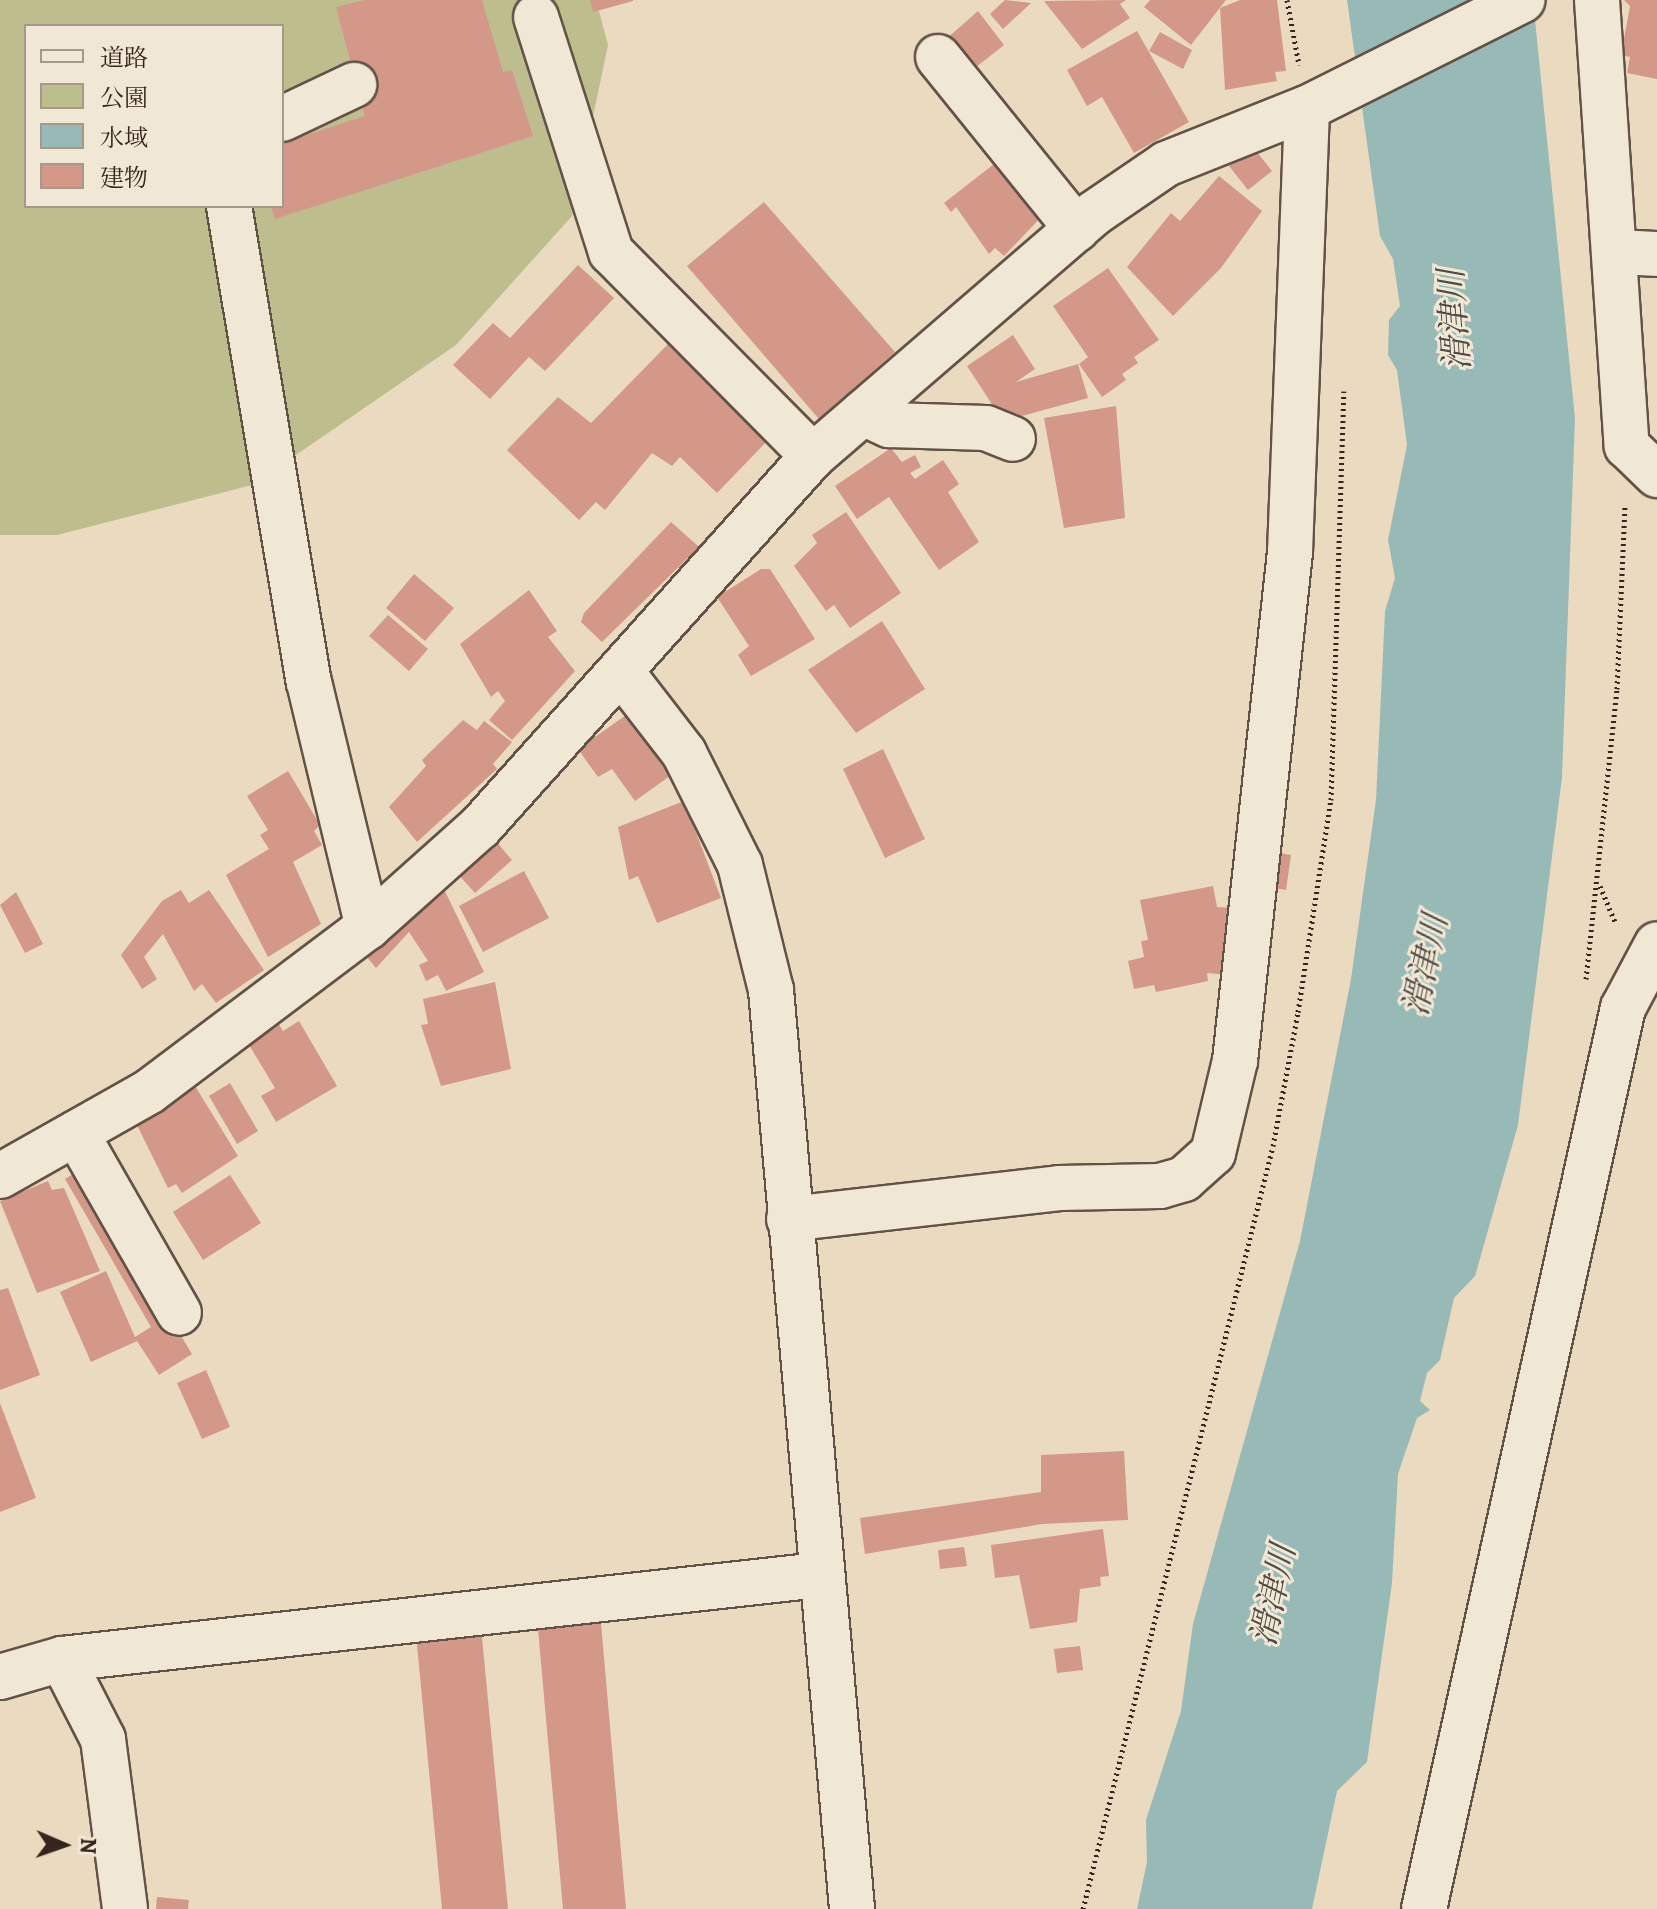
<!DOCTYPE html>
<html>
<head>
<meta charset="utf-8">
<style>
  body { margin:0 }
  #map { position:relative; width:1657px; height:1909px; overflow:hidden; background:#eadabf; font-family:Alegreya,"Noto Serif JP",serif }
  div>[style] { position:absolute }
  .green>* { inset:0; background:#bdbd8e }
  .water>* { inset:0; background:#98bab7 }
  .building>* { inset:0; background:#d49889 }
  .path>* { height:5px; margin-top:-2.5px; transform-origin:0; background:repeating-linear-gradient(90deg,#36251d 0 2px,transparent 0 6px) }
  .roads { filter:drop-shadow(2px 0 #635246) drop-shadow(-2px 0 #635246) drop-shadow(0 2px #635246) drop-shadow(0 -2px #635246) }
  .street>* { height:44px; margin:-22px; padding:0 22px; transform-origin:22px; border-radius:22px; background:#f1e7d5 }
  span { translate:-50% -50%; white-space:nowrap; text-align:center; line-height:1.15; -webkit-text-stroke:6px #f1e7d5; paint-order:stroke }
  .water-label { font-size:34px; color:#4e4a44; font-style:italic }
  .legend { position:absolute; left:24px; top:24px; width:260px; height:184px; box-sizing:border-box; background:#f1e7d5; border:2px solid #a6998b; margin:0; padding:10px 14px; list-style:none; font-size:24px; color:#36251d }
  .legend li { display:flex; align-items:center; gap:16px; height:40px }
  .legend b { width:40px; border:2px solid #a6998b }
  .north { position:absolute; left:24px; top:1805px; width:80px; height:80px; -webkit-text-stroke:6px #f1e7d5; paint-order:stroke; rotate:92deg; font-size:22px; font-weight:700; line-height:32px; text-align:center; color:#36251d }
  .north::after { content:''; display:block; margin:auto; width:28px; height:36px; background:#36251d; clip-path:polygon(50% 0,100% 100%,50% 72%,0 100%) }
</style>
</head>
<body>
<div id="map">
  <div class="green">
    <i style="clip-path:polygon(evenodd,0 0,596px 0,608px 45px,572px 216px,456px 345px,252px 485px,57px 535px,0 535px,0 0,26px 26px,282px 26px,282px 206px,26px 206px,26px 26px)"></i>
  </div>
  <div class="water">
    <i style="clip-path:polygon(1347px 0,1533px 0,1575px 418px,1562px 777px,1518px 1125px,1475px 1276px,1454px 1298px,1440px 1360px,1427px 1373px,1420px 1401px,1430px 1410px,1417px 1418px,1398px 1474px,1392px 1583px,1367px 1762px,1337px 1791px,1312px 1909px,1137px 1909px,1147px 1862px,1146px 1820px,1181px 1711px,1193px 1624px,1300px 1241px,1351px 979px,1376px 800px,1385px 611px,1395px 578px,1388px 540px,1407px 445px,1397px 370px,1388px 355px,1389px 320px,1400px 306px,1393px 259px,1380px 236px)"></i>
  </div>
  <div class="building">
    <i style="clip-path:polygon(365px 0,482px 0,503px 72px,512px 70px,533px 136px,275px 219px,271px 206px,282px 206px,282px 143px,365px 116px,336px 7px)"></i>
    <i style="clip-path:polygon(590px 0,633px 0,633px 1px,593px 12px)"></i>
    <i style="clip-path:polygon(1005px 0,1031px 3px,1003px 29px,990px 14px)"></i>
    <i style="clip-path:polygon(1126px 0,1120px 4px,1130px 18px,1082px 49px,1044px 1px)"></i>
    <i style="clip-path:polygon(1150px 0,1226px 0,1191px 45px,1144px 7px)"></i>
    <i style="clip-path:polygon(1240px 0,1277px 0,1286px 71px,1275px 72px,1277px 81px,1225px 90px,1220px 8px)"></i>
    <i style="clip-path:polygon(1624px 0,1657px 0,1657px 79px,1627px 73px,1630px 57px,1621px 55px,1630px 6px)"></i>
    <i style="clip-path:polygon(978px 11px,1004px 45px,966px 75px,945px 40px)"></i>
    <i style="clip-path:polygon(1137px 31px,1189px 122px,1134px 153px,1102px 97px,1087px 106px,1067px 70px)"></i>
    <i style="clip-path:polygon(1160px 32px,1192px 50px,1183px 69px,1149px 51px)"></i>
    <i style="clip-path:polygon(1253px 147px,1272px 171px,1248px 190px,1229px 166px)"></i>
    <i style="clip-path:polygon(1003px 157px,1046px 212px,1004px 256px,995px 248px,989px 254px,956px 207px,951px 212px,944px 203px)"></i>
    <i style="clip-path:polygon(1219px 176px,1262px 211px,1221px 268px,1173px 316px,1127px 267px,1171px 213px,1180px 221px)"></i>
    <i style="clip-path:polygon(764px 202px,895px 352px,819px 419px,687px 266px)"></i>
    <i style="clip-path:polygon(578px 265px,614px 298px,545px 371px,529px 357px,490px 399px,453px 365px,493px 323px,510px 338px)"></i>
    <i style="clip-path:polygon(1108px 268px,1159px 340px,1134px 357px,1138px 363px,1122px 374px,1126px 380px,1102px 397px,1079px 364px,1088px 357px,1053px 306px)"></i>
    <i style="clip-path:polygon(1013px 335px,1035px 369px,1016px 382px,1078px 364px,1088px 398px,1003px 421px,967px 366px)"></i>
    <i style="clip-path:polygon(671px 341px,770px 438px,717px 493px,680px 457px,672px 466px,652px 453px,605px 510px,596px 502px,579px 520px,507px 450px,558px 397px,591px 423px)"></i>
    <i style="clip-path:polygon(1116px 406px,1125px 518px,1064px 528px,1044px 418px)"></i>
    <i style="clip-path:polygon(891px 448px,902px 462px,915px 455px,921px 467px,910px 473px,915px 479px,943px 460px,959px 484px,948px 492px,979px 542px,939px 570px,889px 497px,857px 519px,835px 486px)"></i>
    <i style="clip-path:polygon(846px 512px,901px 593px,850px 628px,834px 605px,826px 611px,794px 566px,817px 543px,812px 535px)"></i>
    <i style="clip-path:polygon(671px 522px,699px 547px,602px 642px,581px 622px,584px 613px)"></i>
    <i style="clip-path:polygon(761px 569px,770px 569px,815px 639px,751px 676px,738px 655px,749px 646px,717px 597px)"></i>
    <i style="clip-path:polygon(414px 574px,454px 608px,425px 641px,386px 608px)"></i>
    <i style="clip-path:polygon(529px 590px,557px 631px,548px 637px,575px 671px,512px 740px,489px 720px,505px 701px,498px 691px,491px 697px,460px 644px)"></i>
    <i style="clip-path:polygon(388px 615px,428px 649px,409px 671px,369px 636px)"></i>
    <i style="clip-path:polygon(882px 621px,925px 689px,856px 733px,808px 670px)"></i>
    <i style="clip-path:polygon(629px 713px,674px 773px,635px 801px,612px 769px,598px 777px,578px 749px)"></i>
    <i style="clip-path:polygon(463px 720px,477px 730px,484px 721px,512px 742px,493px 764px,497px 769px,417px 842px,389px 807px,426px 766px,422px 760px)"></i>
    <i style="clip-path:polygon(883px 749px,925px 839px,885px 858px,843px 769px)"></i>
    <i style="clip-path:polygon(288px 771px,320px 825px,314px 831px,322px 845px,293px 862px,321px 924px,268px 957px,226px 875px,269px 849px,260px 835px,268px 830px,247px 796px)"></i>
    <i style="clip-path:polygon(684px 801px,721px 898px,657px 923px,638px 876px,629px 880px,618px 827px)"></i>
    <i style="clip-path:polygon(495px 840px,512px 860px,475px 893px,457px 873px)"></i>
    <i style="clip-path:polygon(1274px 852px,1291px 855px,1286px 890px,1268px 887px)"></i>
    <i style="clip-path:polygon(524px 871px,549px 918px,483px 952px,459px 906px)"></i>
    <i style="clip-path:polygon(442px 885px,484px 972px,446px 991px,438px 975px,426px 981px,419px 965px,428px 961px,409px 932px,376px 968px,363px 952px)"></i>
    <i style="clip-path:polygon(1213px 886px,1217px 907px,1234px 908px,1228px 975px,1207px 973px,1208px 981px,1156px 992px,1154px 985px,1134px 989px,1128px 961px,1144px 957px,1141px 941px,1148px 940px,1140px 900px)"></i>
    <i style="clip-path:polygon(181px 890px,189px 903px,209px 890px,264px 970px,216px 1003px,202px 984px,194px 991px,163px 934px,144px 957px,157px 979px,142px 989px,121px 955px,162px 901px)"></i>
    <i style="clip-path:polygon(16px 892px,43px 944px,25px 953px,0 905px)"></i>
    <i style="clip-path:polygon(495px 982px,511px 1069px,441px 1086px,421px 1025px,428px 1024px,423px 999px)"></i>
    <i style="clip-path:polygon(277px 1021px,283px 1031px,299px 1021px,337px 1086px,276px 1122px,261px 1096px,275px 1088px,246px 1040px)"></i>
    <i style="clip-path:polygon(192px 1081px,238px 1156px,182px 1193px,176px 1184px,168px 1188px,133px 1117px)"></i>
    <i style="clip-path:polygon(230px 1083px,258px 1131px,237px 1144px,209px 1096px)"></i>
    <i style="clip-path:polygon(81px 1169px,192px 1354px,159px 1375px,137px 1341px,91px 1362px,60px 1292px,106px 1271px,135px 1337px,151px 1327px,65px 1179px)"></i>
    <i style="clip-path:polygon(230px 1175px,261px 1223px,203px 1260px,173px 1212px)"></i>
    <i style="clip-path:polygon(48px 1181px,52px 1190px,64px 1188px,100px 1271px,37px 1293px,0 1201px)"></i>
    <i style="clip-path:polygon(8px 1288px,40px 1375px,0 1390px,0 1290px)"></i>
    <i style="clip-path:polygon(206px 1370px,230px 1427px,202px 1439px,177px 1383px)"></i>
    <i style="clip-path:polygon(0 1403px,36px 1498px,0 1512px)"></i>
    <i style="clip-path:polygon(1124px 1451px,1128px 1520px,1042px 1524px,865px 1554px,860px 1518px,1041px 1492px,1041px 1455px)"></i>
    <i style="clip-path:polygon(1103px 1529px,1109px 1576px,1100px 1577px,1101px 1586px,1080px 1589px,1077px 1622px,1030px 1629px,1019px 1575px,995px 1578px,991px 1545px)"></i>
    <i style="clip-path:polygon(964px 1547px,967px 1566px,940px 1569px,938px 1550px)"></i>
    <i style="clip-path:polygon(600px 1612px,626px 1909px,563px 1909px,537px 1618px)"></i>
    <i style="clip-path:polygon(481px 1627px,508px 1909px,442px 1909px,416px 1634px)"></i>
    <i style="clip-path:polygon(1080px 1646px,1083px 1670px,1057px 1673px,1054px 1649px)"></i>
    <i style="clip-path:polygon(157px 1897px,189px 1900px,188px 1909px,156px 1909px)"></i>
  </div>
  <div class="path">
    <i style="left:1287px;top:0;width:66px;rotate:79.5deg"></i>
    <i style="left:1600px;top:886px;width:41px;rotate:67.2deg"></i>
    <i style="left:1586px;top:979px;width:292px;rotate:-83.9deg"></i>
    <i style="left:1617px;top:689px;width:182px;rotate:-87.5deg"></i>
    <i style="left:1083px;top:1909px;width:786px;rotate:-76.02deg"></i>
    <i style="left:1273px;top:1146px;width:136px;rotate:-79.4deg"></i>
    <i style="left:1298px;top:1012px;width:215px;rotate:-81.2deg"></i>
    <i style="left:1331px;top:800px;width:409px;rotate:-88.2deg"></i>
  </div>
  <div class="roads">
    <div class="street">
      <i style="left:1597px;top:0;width:447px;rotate:86.2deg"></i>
      <i style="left:1627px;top:446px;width:42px;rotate:44deg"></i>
      <i style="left:536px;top:17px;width:247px;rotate:72.3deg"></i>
      <i style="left:611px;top:252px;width:287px;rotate:45.3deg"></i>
      <i style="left:938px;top:57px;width:221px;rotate:51.1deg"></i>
      <i style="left:282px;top:119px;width:80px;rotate:-25.3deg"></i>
      <i style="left:229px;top:206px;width:483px;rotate:80.5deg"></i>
      <i style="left:309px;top:682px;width:252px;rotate:76.5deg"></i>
      <i style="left:1618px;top:252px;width:39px;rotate:3deg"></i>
      <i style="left:863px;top:413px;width:29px;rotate:25deg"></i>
      <i style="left:889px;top:425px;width:97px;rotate:1.8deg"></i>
      <i style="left:986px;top:428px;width:29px;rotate:22deg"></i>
      <i style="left:623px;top:674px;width:100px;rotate:52.3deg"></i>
      <i style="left:684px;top:753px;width:125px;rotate:63.4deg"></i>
      <i style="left:740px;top:865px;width:129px;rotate:76.1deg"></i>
      <i style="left:771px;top:990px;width:923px;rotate:84.96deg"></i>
      <i style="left:76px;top:1133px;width:207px;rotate:60.2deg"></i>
      <i style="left:0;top:1176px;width:172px;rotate:-29.5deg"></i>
      <i style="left:150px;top:1091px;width:273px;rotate:-37deg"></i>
      <i style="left:368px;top:927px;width:150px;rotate:-41.8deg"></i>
      <i style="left:480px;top:827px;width:499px;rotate:-48.1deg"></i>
      <i style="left:813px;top:456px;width:370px;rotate:-40.8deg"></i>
      <i style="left:1093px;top:214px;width:88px;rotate:-34.4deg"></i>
      <i style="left:1166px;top:164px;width:152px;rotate:-21.7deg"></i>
      <i style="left:1307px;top:108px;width:241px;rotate:-26.6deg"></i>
      <i style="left:789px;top:1219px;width:272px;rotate:-6.5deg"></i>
      <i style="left:1059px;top:1188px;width:101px;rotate:-1.1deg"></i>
      <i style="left:1160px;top:1186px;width:25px;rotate:-16deg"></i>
      <i style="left:1184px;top:1179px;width:39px;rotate:-42deg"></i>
      <i style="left:1213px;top:1153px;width:95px;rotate:-76.6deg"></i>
      <i style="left:1235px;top:1061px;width:512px;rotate:-83.83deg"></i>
      <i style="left:1290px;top:552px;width:444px;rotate:-87.8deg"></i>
      <i style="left:62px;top:1659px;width:90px;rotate:62.9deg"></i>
      <i style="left:103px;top:1739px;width:171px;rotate:82.6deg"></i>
      <i style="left:0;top:1677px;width:65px;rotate:-16.2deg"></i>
      <i style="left:62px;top:1659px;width:762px;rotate:-6.33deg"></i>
      <i style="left:1424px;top:1909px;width:923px;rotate:-77.55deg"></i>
      <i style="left:1623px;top:1008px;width:72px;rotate:-62deg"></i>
    </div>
  </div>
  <div class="water-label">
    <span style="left:1454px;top:320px;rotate:-94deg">滑津川</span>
    <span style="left:1425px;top:965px;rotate:-78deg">滑津川</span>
    <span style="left:1273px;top:1595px;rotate:-78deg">滑津川</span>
  </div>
  <ul class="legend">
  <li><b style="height:10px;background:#f1e7d5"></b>道路</li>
  <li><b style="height:22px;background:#bdbd8e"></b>公園</li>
  <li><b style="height:22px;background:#98bab7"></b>水域</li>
  <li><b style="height:22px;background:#d49889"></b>建物</li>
  </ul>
  <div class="north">N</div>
</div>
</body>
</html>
